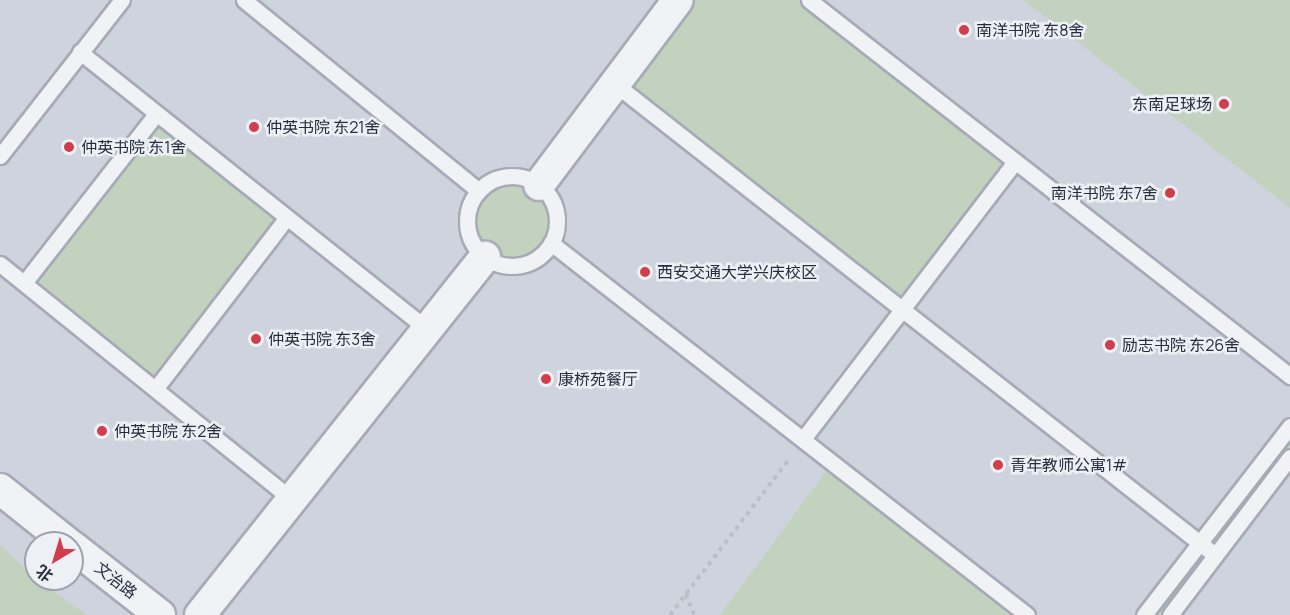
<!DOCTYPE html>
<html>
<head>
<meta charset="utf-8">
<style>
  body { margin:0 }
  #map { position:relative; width:1290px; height:615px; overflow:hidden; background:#dde1e8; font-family:Manrope,"Noto Sans SC",sans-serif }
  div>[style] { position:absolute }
  .built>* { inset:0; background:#cfd3dd }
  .green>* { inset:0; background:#c2d2be }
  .round { border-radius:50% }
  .path>* { height:4px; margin-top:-2px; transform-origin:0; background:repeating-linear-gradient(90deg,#bbbfc6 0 4.5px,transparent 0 9px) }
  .roads { filter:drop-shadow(2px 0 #a6abb5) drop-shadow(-2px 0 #a6abb5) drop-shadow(0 2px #a6abb5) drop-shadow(0 -2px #a6abb5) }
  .service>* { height:15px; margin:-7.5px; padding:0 7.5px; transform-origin:7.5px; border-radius:7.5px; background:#f0f2f6 }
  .service>.ring { margin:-7.5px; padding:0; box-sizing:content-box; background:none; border:15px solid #f0f2f6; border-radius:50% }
  .minor>* { height:30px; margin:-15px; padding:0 15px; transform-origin:15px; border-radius:15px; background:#f0f2f6 }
  .dots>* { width:16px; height:16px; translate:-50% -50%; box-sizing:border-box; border:3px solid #edf0f5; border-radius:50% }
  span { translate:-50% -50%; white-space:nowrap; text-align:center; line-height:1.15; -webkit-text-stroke:5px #edf0f5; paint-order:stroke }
  .poi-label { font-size:16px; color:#262d3f }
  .left { translate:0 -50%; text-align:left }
  .right { translate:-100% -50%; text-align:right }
  .street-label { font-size:16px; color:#262d3f }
  .north { position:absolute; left:24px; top:531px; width:60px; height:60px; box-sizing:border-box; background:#edf0f5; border:2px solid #9da2ac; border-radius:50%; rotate:218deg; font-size:16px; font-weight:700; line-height:24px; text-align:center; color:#262d3f }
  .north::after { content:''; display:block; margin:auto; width:21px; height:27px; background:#d13d4a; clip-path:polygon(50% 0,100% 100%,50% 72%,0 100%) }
</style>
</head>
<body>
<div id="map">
  <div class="built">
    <i style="clip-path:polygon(evenodd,0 0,1290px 0,1290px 615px,0 615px,0 0,36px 543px,72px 543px,72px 579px,36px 579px,36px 543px)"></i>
  </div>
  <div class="green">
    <i style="clip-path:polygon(678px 0,809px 0,1015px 162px,902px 309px,615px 84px)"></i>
    <i style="clip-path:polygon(1024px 0,1290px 0,1290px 208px)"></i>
    <i style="clip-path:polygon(156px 114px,285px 220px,156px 388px,24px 283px)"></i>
    <i class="round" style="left:467px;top:175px;width:90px;height:90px"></i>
    <i style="clip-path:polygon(1290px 426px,1290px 464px,1170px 615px,1144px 615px)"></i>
    <i style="clip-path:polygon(833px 462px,1034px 615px,720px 615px)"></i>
    <i style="clip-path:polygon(0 545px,36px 579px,87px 615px,0 615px)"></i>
  </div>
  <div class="path">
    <i style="left:686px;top:594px;width:22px;rotate:69deg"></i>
    <i style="left:670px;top:615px;width:198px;rotate:-52.6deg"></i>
  </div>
  <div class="roads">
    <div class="service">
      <i style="left:244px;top:0;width:301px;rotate:39.1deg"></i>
      <i style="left:809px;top:0;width:611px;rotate:38.01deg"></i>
      <i style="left:80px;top:52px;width:443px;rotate:38.6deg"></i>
      <i style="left:615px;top:84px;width:763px;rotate:38.13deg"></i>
      <i style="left:0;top:156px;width:198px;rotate:-52deg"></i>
      <i class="ring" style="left:467px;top:176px;width:75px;height:75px"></i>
      <i style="left:551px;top:243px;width:604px;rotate:38.01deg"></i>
      <i style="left:0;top:264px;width:373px;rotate:38.9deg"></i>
      <i style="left:24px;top:283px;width:214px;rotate:-52deg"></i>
      <i style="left:156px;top:388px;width:212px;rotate:-52.5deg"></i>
      <i style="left:803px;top:439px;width:349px;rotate:-52.6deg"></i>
      <i style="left:1144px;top:615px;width:239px;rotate:-52.3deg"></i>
      <i style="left:1170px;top:615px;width:198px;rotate:-52.8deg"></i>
    </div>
    <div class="minor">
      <i style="left:539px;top:185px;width:231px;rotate:-53.1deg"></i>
      <i style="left:0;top:489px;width:87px;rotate:38.5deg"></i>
      <i style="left:72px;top:546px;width:112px;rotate:38.1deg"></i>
      <i style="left:200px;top:615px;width:458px;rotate:-51.5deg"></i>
    </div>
  </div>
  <div class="dots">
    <i style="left:964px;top:30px;background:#d13d4a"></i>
    <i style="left:1224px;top:104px;background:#d13d4a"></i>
    <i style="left:254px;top:127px;background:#d13d4a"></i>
    <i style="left:69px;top:147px;background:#d13d4a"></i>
    <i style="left:1170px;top:193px;background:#d13d4a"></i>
    <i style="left:645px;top:272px;background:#d13d4a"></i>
    <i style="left:256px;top:339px;background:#d13d4a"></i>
    <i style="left:1110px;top:345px;background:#d13d4a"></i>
    <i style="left:546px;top:379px;background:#d13d4a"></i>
    <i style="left:102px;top:431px;background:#d13d4a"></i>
    <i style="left:998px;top:465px;background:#d13d4a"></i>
  </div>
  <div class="poi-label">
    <span class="left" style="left:976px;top:30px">南洋书院 东8舍</span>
    <span class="right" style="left:1212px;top:104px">东南足球场</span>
    <span class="left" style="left:266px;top:127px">仲英书院 东21舍</span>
    <span class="left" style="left:81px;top:147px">仲英书院 东1舍</span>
    <span class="right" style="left:1158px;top:193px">南洋书院 东7舍</span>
    <span class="left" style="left:657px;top:272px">西安交通大学兴庆校区</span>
    <span class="left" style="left:268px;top:339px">仲英书院 东3舍</span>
    <span class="left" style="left:1122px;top:345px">励志书院 东26舍</span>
    <span class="left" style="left:558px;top:379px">康桥苑餐厅</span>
    <span class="left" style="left:114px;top:431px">仲英书院 东2舍</span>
    <span class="left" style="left:1010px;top:465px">青年教师公寓1#</span>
  </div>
  <div class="street-label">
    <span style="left:116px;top:580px;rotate:38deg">文治路</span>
  </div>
  <div class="north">北</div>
</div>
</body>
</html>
